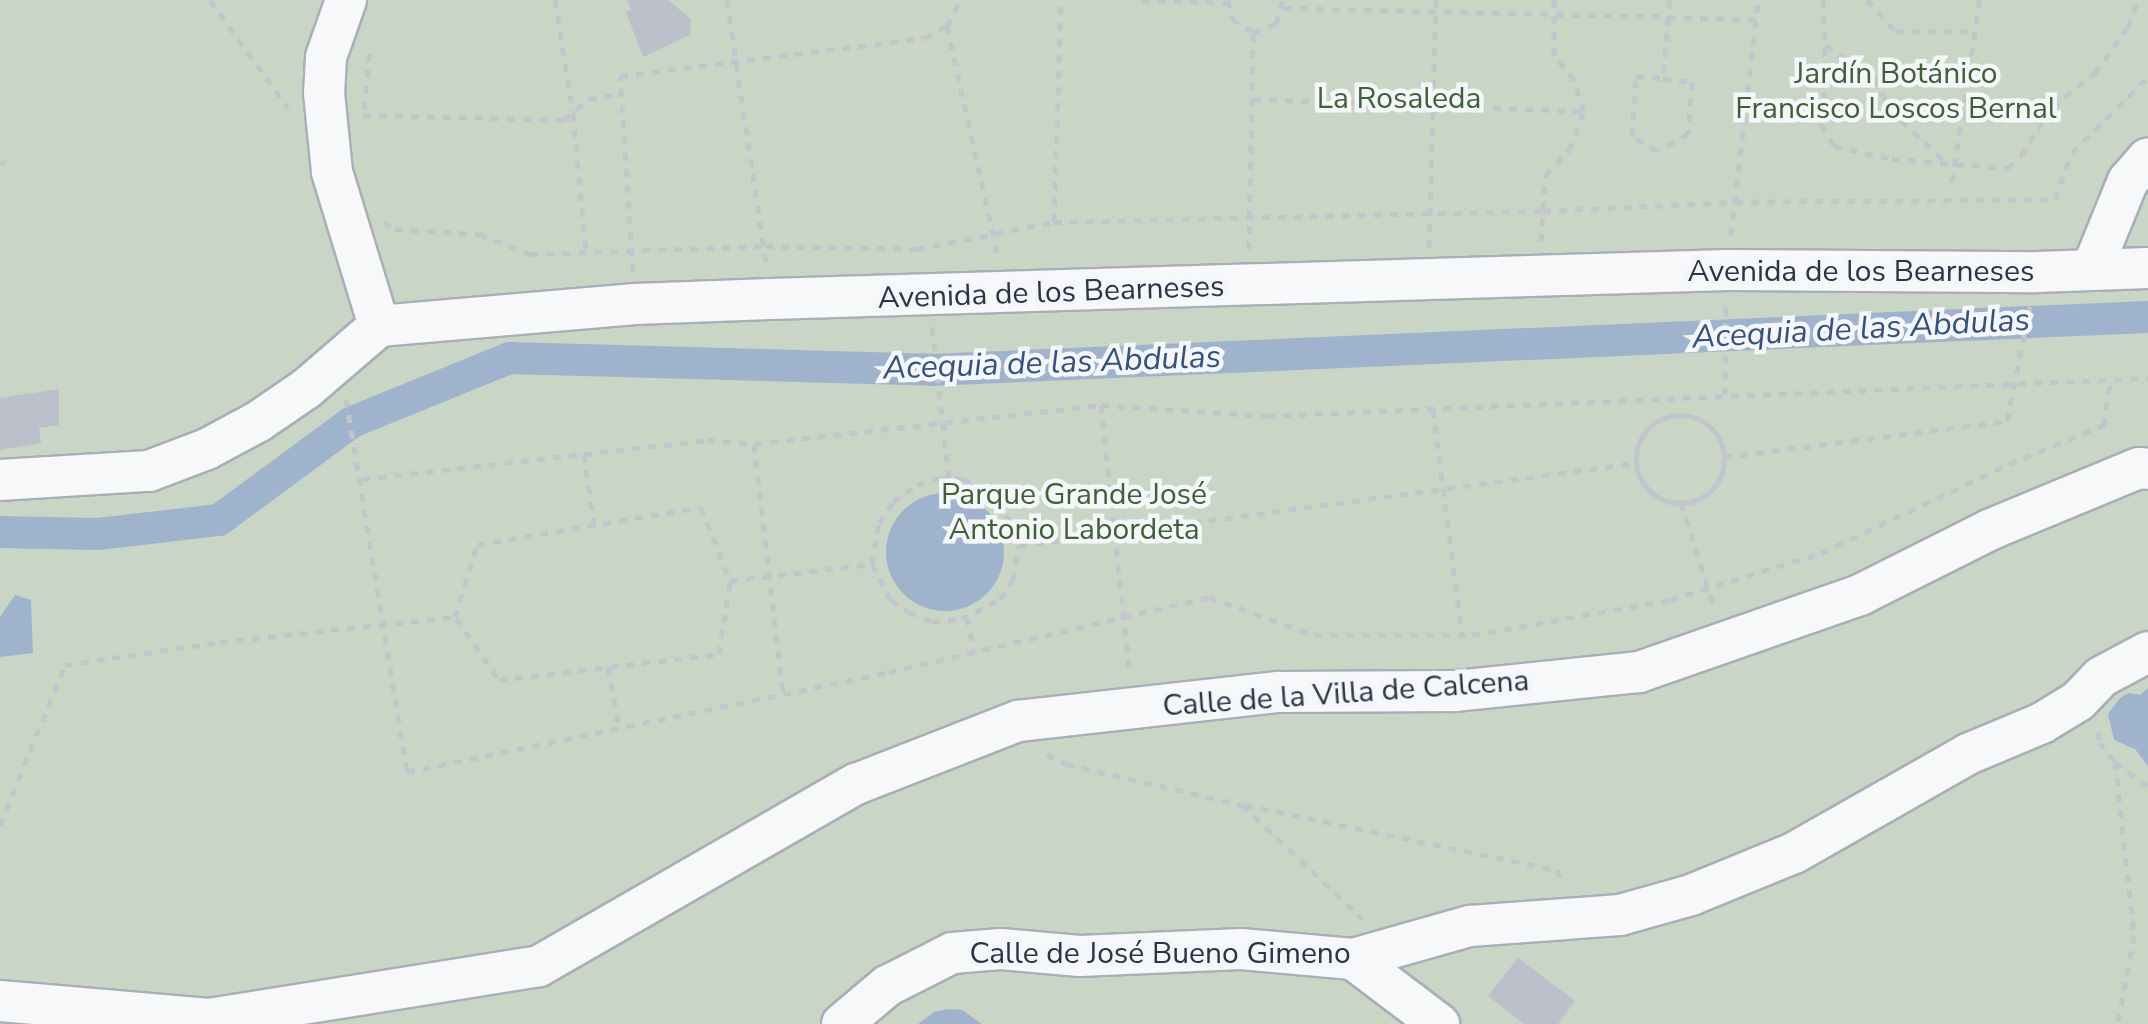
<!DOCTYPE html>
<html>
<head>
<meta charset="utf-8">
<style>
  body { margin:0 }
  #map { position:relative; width:2148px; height:1024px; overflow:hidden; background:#e4e7ec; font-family:"Nunito Sans",sans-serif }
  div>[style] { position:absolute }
  .green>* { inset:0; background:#c9d6c5 }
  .water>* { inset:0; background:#9fb4cc }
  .round { border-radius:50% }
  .canal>* { height:32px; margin:-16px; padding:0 16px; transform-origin:16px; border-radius:16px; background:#9fb4cc }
  .building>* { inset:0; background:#bbc0ca }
  .path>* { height:5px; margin-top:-2.5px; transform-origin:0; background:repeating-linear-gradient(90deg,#c2c5cb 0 8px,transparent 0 16px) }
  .path>.ring { margin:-2.5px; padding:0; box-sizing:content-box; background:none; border:5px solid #c2c5cb; border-radius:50% }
  .roads { filter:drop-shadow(2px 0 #a9aeb7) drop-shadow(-2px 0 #a9aeb7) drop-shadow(0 2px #a9aeb7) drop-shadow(0 -2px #a9aeb7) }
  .minor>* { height:40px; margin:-20px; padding:0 20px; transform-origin:20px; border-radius:20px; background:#f7f8fa }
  span { translate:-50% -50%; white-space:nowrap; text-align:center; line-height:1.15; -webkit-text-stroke:9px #f4f6f9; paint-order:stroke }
  .park-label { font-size:30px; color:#3f6138 }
  .street-label { font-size:30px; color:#2b3445 }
  .water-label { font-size:32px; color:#34527a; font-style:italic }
</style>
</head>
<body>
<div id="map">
  <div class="green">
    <i style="clip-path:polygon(0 0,2148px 0,2148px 1024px,0 1024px)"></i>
  </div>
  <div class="water">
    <i class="round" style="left:886px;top:493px;width:118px;height:118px"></i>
    <i style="clip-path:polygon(15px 595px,31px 600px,33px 653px,0 657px,0 617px)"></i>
    <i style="clip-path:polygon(2148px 688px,2148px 766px,2135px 749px,2114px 740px,2108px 714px,2120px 698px,2129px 693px,2140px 695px)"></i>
    <i style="clip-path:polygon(948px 1009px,962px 1010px,982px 1024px,918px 1024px,934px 1012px)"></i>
  </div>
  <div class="canal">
    <i style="left:0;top:532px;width:98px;rotate:1.2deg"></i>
    <i style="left:98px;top:534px;width:122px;rotate:-6.6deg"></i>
    <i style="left:219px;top:520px;width:165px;rotate:-36.4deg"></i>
    <i style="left:352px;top:422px;width:170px;rotate:-22.1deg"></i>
    <i style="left:510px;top:358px;width:422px;rotate:1.6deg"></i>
    <i style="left:932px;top:370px;width:1217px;rotate:-2.5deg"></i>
  </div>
  <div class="building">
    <i style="clip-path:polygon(627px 0,668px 0,691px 19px,690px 35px,643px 57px,626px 12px,631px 10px)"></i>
    <i style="clip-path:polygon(59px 389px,59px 425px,39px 428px,41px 443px,0 450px,0 398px)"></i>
    <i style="clip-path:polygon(1518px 958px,1575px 1001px,1558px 1024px,1524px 1024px,1488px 996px)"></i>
  </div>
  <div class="path">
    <i style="left:210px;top:0;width:133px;rotate:54.2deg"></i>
    <i style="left:555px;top:0;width:114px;rotate:80.9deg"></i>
    <i style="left:573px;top:113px;width:140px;rotate:84.7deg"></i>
    <i style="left:727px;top:0;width:267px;rotate:81.6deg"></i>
    <i style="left:1142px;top:0;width:86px;rotate:2deg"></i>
    <i style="left:1228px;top:0;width:19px;rotate:78deg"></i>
    <i style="left:1232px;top:19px;width:25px;rotate:32deg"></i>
    <i style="left:1253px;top:32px;width:24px;rotate:-19deg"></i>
    <i style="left:1276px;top:24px;width:25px;rotate:-74deg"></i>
    <i style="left:1670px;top:0;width:17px;rotate:97deg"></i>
    <i style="left:1668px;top:17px;width:89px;rotate:1.9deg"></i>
    <i style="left:1823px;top:0;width:76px;rotate:87.7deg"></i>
    <i style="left:1826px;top:76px;width:49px;rotate:95.8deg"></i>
    <i style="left:1821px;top:125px;width:25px;rotate:58deg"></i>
    <i style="left:1834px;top:146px;width:59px;rotate:12.6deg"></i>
    <i style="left:1892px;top:159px;width:116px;rotate:4.4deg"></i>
    <i style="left:2008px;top:168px;width:18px;rotate:-43deg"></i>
    <i style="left:2021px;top:156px;width:58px;rotate:-57.7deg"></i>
    <i style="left:2052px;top:107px;width:55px;rotate:-38.3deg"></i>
    <i style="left:2095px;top:73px;width:57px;rotate:-54.3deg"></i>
    <i style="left:2128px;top:27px;width:29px;rotate:-70deg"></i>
    <i style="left:1867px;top:0;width:42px;rotate:47.9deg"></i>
    <i style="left:1895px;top:31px;width:81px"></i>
    <i style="left:1284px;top:8px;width:384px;rotate:1.3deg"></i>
    <i style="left:1668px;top:17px;width:62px;rotate:94.6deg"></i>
    <i style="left:1663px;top:79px;width:29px;rotate:6deg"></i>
    <i style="left:1692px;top:82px;width:52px;rotate:94.4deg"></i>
    <i style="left:1688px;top:134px;width:35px;rotate:151deg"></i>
    <i style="left:1657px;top:151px;width:29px;rotate:-149deg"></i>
    <i style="left:1632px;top:136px;width:60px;rotate:-86.2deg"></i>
    <i style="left:1636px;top:76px;width:27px;rotate:6deg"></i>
    <i style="left:947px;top:26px;width:237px;rotate:77.6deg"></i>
    <i style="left:1826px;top:45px;width:58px;rotate:34.5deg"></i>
    <i style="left:1874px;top:78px;width:35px;rotate:63deg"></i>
    <i style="left:1890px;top:109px;width:75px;rotate:43.9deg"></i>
    <i style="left:1253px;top:99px;width:331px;rotate:2.1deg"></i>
    <i style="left:364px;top:109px;width:63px;rotate:-84.6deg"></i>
    <i style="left:363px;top:115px;width:201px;rotate:1.4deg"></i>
    <i style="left:564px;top:120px;width:33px;rotate:-40deg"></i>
    <i style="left:589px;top:99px;width:33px;rotate:-9deg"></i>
    <i style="left:0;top:163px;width:6px"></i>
    <i style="left:1952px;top:182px;width:184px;rotate:-81.3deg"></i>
    <i style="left:1054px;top:222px;width:222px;rotate:-88.2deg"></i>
    <i style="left:384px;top:223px;width:13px;rotate:29deg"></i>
    <i style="left:395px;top:229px;width:84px;rotate:3.4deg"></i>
    <i style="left:479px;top:234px;width:55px;rotate:21.4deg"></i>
    <i style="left:530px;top:254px;width:235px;rotate:-1.9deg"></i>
    <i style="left:765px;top:246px;width:152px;rotate:1.1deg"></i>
    <i style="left:917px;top:249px;width:140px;rotate:-11.1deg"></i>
    <i style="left:1054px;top:222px;width:489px;rotate:-1.3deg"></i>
    <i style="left:1543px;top:211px;width:192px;rotate:-2.7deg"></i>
    <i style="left:1735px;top:202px;width:320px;rotate:-0.5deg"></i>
    <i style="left:2055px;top:199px;width:49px;rotate:-69.7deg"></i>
    <i style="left:2072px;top:153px;width:107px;rotate:-45deg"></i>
    <i style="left:1731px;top:235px;width:237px;rotate:-83.4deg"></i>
    <i style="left:1541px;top:241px;width:66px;rotate:-86.5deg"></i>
    <i style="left:1545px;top:175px;width:35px;rotate:-46deg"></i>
    <i style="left:1569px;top:150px;width:42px;rotate:-69deg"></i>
    <i style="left:1584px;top:111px;width:33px;rotate:-108deg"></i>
    <i style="left:1574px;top:80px;width:32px;rotate:-129deg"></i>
    <i style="left:1554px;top:55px;width:55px;rotate:-90deg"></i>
    <i style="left:1429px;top:247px;width:247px;rotate:-88.4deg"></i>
    <i style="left:1249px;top:249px;width:217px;rotate:-88.9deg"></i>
    <i style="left:633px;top:272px;width:196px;rotate:-93.8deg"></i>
    <i style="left:620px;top:76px;width:307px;rotate:-7.1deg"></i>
    <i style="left:925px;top:38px;width:25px;rotate:-29deg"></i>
    <i style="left:947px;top:26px;width:29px;rotate:-63deg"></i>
    <i style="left:932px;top:327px;width:152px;rotate:83.6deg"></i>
    <i style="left:1725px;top:395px;width:89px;rotate:-89.4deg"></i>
    <i style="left:346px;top:399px;width:378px;rotate:80.7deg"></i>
    <i style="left:407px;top:772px;width:492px;rotate:-11.7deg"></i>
    <i style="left:889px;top:672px;width:329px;rotate:-13.2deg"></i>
    <i style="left:1209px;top:597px;width:112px;rotate:19.9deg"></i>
    <i style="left:1314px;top:635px;width:158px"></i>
    <i style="left:1472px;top:635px;width:201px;rotate:-10deg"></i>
    <i style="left:1670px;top:600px;width:158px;rotate:-17.3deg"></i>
    <i style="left:1821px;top:553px;width:208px;rotate:-25.3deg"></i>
    <i style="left:2009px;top:464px;width:103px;rotate:-22.3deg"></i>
    <i style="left:2104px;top:425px;width:42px;rotate:-81.9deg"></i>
    <i style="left:1101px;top:405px;width:272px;rotate:83.9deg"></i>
    <i style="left:1433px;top:409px;width:227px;rotate:82.7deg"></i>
    <i class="ring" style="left:1636px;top:415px;width:83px;height:83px"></i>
    <i style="left:754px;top:444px;width:252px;rotate:83.4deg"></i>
    <i style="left:584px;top:454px;width:72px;rotate:82deg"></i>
    <i style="left:1724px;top:457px;width:285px;rotate:-7.2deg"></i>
    <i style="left:2007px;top:421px;width:117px;rotate:-78.7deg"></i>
    <i style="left:362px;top:479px;width:347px;rotate:-6.4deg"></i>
    <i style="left:707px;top:440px;width:47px;rotate:4.9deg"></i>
    <i style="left:754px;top:444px;width:349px;rotate:-6.4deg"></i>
    <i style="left:1101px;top:405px;width:166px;rotate:3.8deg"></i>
    <i style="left:1267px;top:416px;width:882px;rotate:-2.47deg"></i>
    <i style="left:1681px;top:503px;width:112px;rotate:72.4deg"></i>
    <i style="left:872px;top:564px;width:41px;rotate:62.2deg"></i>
    <i style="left:891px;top:600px;width:22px;rotate:34deg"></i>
    <i style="left:909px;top:612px;width:25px;rotate:23deg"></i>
    <i style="left:932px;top:622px;width:29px;rotate:-6deg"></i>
    <i style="left:961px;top:619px;width:44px;rotate:-27.1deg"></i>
    <i style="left:1000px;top:599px;width:23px;rotate:-56deg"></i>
    <i style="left:1013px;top:580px;width:35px;rotate:-80deg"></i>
    <i style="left:967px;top:617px;width:36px;rotate:79deg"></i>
    <i style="left:456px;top:618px;width:75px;rotate:55.3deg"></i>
    <i style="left:499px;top:680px;width:222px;rotate:-6.7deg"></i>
    <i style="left:719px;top:654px;width:74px;rotate:-81.4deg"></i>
    <i style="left:608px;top:667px;width:62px;rotate:79.8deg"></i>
    <i style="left:2098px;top:732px;width:10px;rotate:84deg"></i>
    <i style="left:2099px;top:742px;width:26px;rotate:51deg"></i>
    <i style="left:2115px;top:762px;width:41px;rotate:37.1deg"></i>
    <i style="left:1047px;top:754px;width:21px;rotate:28deg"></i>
    <i style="left:1066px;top:764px;width:181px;rotate:13.1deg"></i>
    <i style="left:1242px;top:805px;width:166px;rotate:43.3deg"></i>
    <i style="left:2115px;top:762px;width:174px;rotate:83.7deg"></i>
    <i style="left:2134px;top:935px;width:90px;rotate:100.2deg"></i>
    <i style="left:1245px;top:805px;width:319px;rotate:11.8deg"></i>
    <i style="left:1557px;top:870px;width:15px;rotate:70deg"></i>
    <i style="left:0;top:825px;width:173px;rotate:-67.9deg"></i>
    <i style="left:65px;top:665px;width:157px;rotate:-8.4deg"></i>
    <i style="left:220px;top:642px;width:236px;rotate:-6.1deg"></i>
    <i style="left:455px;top:617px;width:75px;rotate:-73deg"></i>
    <i style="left:477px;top:545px;width:227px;rotate:-9.6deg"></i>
    <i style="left:701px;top:507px;width:79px;rotate:68.6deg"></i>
    <i style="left:730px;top:581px;width:143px;rotate:-6.8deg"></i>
    <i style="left:872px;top:564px;width:42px;rotate:-80.3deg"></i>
    <i style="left:879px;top:523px;width:25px;rotate:-56deg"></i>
    <i style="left:893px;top:502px;width:29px;rotate:-35deg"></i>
    <i style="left:917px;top:485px;width:23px;rotate:-18deg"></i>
    <i style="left:939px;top:478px;width:24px;rotate:2deg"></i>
    <i style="left:963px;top:479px;width:25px;rotate:29deg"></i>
    <i style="left:985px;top:491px;width:34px;rotate:50deg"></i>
    <i style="left:1007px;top:517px;width:31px;rotate:68deg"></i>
    <i style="left:1019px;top:546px;width:622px;rotate:-7.67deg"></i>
  </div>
  <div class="roads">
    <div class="minor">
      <i style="left:346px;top:0;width:60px;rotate:109.3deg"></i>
      <i style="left:326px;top:57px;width:36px;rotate:93deg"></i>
      <i style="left:324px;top:93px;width:79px;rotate:84.2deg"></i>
      <i style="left:332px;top:172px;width:161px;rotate:73deg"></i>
      <i style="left:2092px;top:269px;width:95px;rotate:-67.8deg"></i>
      <i style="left:2128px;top:181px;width:30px;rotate:-49deg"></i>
      <i style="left:0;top:480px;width:149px;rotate:-3.5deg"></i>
      <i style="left:149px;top:471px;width:62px;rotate:-20.8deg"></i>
      <i style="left:207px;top:449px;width:59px;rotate:-28.3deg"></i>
      <i style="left:259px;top:421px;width:58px;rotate:-34.5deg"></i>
      <i style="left:307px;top:388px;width:95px;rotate:-40.7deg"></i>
      <i style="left:379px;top:326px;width:257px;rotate:-4.9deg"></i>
      <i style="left:635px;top:304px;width:135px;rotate:-2.1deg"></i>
      <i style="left:770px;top:299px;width:957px;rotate:-1.74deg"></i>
      <i style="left:1727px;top:270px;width:310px;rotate:0.4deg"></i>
      <i style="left:2037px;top:272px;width:111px;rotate:-2.1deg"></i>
      <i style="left:1353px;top:959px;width:108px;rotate:37.1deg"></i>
      <i style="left:0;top:1001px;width:210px;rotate:4.9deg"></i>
      <i style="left:209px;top:1019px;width:334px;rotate:-9.1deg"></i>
      <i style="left:539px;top:966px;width:366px;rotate:-29.9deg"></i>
      <i style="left:856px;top:784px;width:174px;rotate:-21.3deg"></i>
      <i style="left:1018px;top:721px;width:262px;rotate:-6.4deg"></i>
      <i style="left:1278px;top:692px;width:177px;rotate:-0.3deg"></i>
      <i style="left:1455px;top:691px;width:185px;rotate:-5.9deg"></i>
      <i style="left:1639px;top:672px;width:234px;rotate:-19.2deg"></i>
      <i style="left:1860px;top:595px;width:144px;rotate:-26.7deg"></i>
      <i style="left:1989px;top:530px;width:162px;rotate:-22.5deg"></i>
      <i style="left:2139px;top:468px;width:9px;rotate:6deg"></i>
      <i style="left:842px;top:1024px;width:59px;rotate:-40.2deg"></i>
      <i style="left:887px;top:986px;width:73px;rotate:-26.9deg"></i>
      <i style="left:952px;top:953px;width:49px;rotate:-4.7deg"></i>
      <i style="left:1001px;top:949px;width:79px;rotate:5.1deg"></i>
      <i style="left:1080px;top:956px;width:161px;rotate:-2.5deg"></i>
      <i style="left:1241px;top:949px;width:112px;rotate:5.1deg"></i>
      <i style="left:1353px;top:959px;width:122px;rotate:-15.8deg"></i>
      <i style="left:1470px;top:926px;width:150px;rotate:-4.2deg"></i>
      <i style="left:1620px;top:915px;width:74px;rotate:-15.7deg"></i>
      <i style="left:1691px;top:895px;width:111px;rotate:-22.2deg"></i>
      <i style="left:1794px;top:853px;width:200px;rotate:-29.6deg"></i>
      <i style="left:1968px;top:754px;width:80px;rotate:-22.7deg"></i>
      <i style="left:2042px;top:723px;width:42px;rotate:-31.4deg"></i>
      <i style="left:2078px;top:701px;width:33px;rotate:-46deg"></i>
      <i style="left:2101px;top:677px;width:53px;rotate:-28deg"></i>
    </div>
  </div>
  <div class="park-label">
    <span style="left:1896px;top:91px">Jardín Botánico<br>Francisco Loscos Bernal</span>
    <span style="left:1399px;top:99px">La Rosaleda</span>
    <span style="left:1074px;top:512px">Parque Grande José<br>Antonio Labordeta</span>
  </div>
  <div class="street-label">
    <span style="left:1861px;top:272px">Avenida de los Bearneses</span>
    <span style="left:1051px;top:293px;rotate:-2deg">Avenida de los Bearneses</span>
    <span style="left:1346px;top:694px;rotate:-4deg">Calle de la Villa de Calcena</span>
    <span style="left:1160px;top:954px">Calle de José Bueno Gimeno</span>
  </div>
  <div class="water-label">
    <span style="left:1861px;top:329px;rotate:-3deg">Acequia de las Abdulas</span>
    <span style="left:1052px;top:363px;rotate:-2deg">Acequia de las Abdulas</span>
  </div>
</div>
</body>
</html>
